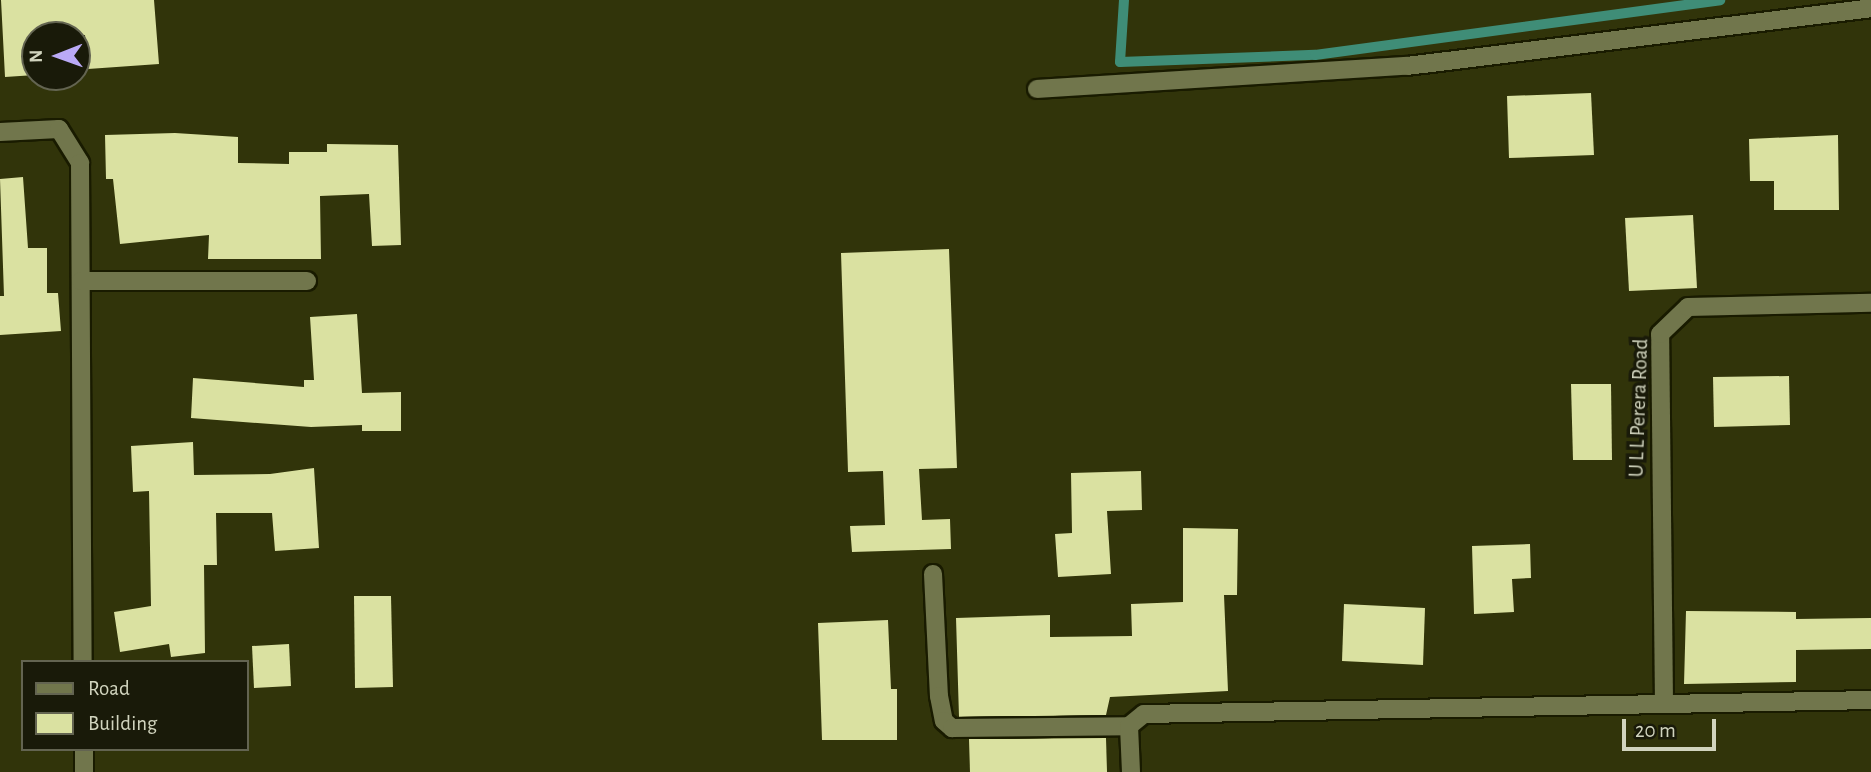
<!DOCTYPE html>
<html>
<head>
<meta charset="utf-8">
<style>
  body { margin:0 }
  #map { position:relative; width:1871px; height:772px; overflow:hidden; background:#31340a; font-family:"Alegreya Sans",sans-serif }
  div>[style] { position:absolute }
  .stream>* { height:10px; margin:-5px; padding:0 5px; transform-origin:5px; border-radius:5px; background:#3f8d77 }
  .building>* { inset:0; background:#dae1a1 }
  .roads { filter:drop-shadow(2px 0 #191b00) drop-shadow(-2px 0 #191b00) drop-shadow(0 2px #191b00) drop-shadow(0 -2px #191b00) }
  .street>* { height:18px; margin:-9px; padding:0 9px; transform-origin:9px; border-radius:9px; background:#71764c }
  span { translate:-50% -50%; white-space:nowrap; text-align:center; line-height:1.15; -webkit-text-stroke:7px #191a09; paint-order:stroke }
  .street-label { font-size:21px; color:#d1d4be }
  .legend { position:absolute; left:21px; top:660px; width:228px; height:91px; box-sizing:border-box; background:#191a09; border:2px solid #636451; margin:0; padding:9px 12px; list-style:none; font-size:21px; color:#d1d4be }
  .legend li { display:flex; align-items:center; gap:14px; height:35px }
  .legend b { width:35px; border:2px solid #636451 }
  .north { position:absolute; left:21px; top:21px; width:70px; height:70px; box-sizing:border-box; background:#191a09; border:2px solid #636451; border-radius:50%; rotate:269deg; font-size:19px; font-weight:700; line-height:28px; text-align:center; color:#d1d4be }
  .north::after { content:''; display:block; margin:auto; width:24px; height:32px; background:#baaaf6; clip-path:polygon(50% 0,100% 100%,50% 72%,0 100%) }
  .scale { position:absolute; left:1622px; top:719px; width:94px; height:32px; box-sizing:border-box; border:4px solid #d1d4be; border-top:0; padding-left:9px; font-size:21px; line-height:24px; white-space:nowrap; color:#d1d4be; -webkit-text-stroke:5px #191a09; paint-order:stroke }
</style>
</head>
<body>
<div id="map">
  <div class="stream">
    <i style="left:1124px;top:0;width:62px;rotate:93.7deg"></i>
    <i style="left:1120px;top:62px;width:195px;rotate:-2.1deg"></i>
    <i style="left:1315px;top:55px;width:409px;rotate:-7.7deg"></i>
  </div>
  <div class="building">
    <i style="clip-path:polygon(1px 0,154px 0,159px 64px,88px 69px,85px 35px,35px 35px,35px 75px,5px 77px)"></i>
    <i style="clip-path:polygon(1591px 93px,1594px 155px,1509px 158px,1507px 96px)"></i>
    <i style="clip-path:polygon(175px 133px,238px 137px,238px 163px,289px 164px,289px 152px,327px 152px,327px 144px,398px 145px,401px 245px,372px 246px,369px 194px,320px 196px,321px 259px,208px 259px,209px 235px,120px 244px,113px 179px,106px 179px,105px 135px)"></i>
    <i style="clip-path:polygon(1838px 135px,1839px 210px,1774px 210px,1774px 181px,1750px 181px,1749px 139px)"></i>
    <i style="clip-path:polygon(23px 177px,28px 248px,47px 248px,47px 293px,58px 293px,61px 331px,0 335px,0 296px,4px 296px,0 179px)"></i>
    <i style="clip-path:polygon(1693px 215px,1697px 288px,1629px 291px,1625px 218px)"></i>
    <i style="clip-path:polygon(949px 249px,957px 468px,919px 469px,922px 520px,950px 519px,951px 549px,852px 552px,850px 526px,885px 525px,883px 471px,848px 472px,841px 253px)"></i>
    <i style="clip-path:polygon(357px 314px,362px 393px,401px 392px,401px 431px,362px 431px,362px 425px,311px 427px,191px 418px,193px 378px,304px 387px,304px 380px,314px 380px,310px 317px)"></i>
    <i style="clip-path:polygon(1789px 376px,1790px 425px,1714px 427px,1713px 377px)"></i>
    <i style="clip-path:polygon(1571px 384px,1611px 384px,1612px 460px,1573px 460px)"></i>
    <i style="clip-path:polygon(193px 442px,194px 475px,270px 474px,314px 468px,319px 548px,275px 551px,272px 513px,216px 513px,217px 565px,204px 565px,205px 653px,171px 657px,169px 644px,120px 652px,114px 612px,151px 606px,149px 491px,133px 492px,131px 446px)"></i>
    <i style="clip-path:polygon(1141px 471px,1142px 510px,1107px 511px,1111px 574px,1058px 577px,1055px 534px,1072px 533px,1071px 473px)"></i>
    <i style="clip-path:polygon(1183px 528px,1238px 529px,1237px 595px,1224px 595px,1228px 691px,1110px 697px,1106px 715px,959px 717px,956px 618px,1050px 615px,1050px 637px,1132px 636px,1131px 604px,1183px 602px)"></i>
    <i style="clip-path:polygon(1530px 544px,1531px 578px,1512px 579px,1514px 612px,1474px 614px,1472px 546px)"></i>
    <i style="clip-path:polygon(354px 596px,391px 596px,393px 687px,355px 688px)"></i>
    <i style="clip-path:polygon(1344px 604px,1425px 608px,1423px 665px,1342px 661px)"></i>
    <i style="clip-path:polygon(1686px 611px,1796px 612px,1796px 619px,1871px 618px,1871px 649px,1796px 650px,1796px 682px,1684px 684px)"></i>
    <i style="clip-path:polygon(888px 620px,891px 689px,897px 689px,897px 740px,822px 740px,818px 623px)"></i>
    <i style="clip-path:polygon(289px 644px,291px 686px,254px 688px,252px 646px)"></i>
    <i style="clip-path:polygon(1106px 738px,1107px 772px,970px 772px,969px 739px)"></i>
  </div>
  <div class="roads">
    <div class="street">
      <i style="left:1037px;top:89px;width:371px;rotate:-3.6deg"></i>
      <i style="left:1407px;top:66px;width:468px;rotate:-7.1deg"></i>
      <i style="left:0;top:132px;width:59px;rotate:-2.9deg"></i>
      <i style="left:59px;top:129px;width:40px;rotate:58deg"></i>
      <i style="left:80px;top:163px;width:499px;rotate:89.7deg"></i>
      <i style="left:81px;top:281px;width:226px"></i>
      <i style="left:933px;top:574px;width:122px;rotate:87.2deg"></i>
      <i style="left:939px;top:696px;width:25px;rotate:79deg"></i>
      <i style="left:944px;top:721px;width:11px;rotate:41deg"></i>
      <i style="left:952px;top:728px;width:177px;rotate:-0.6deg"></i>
      <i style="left:1664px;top:704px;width:370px;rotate:-90.6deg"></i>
      <i style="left:1660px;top:334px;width:39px;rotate:-44deg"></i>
      <i style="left:1688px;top:307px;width:183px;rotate:-1.3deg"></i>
      <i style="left:84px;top:749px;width:23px;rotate:90deg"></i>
      <i style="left:1131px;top:772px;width:46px;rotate:-92.5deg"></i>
      <i style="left:1129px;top:726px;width:19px;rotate:-39deg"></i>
      <i style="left:1144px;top:714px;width:727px;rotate:-1.1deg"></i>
    </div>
  </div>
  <div class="street-label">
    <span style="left:1639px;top:408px;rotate:-88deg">U L L Perera Road</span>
  </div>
  <ul class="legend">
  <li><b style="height:9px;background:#71764c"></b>Road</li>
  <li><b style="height:19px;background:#dae1a1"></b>Building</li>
  </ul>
  <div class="north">N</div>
  <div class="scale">20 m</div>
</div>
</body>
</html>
